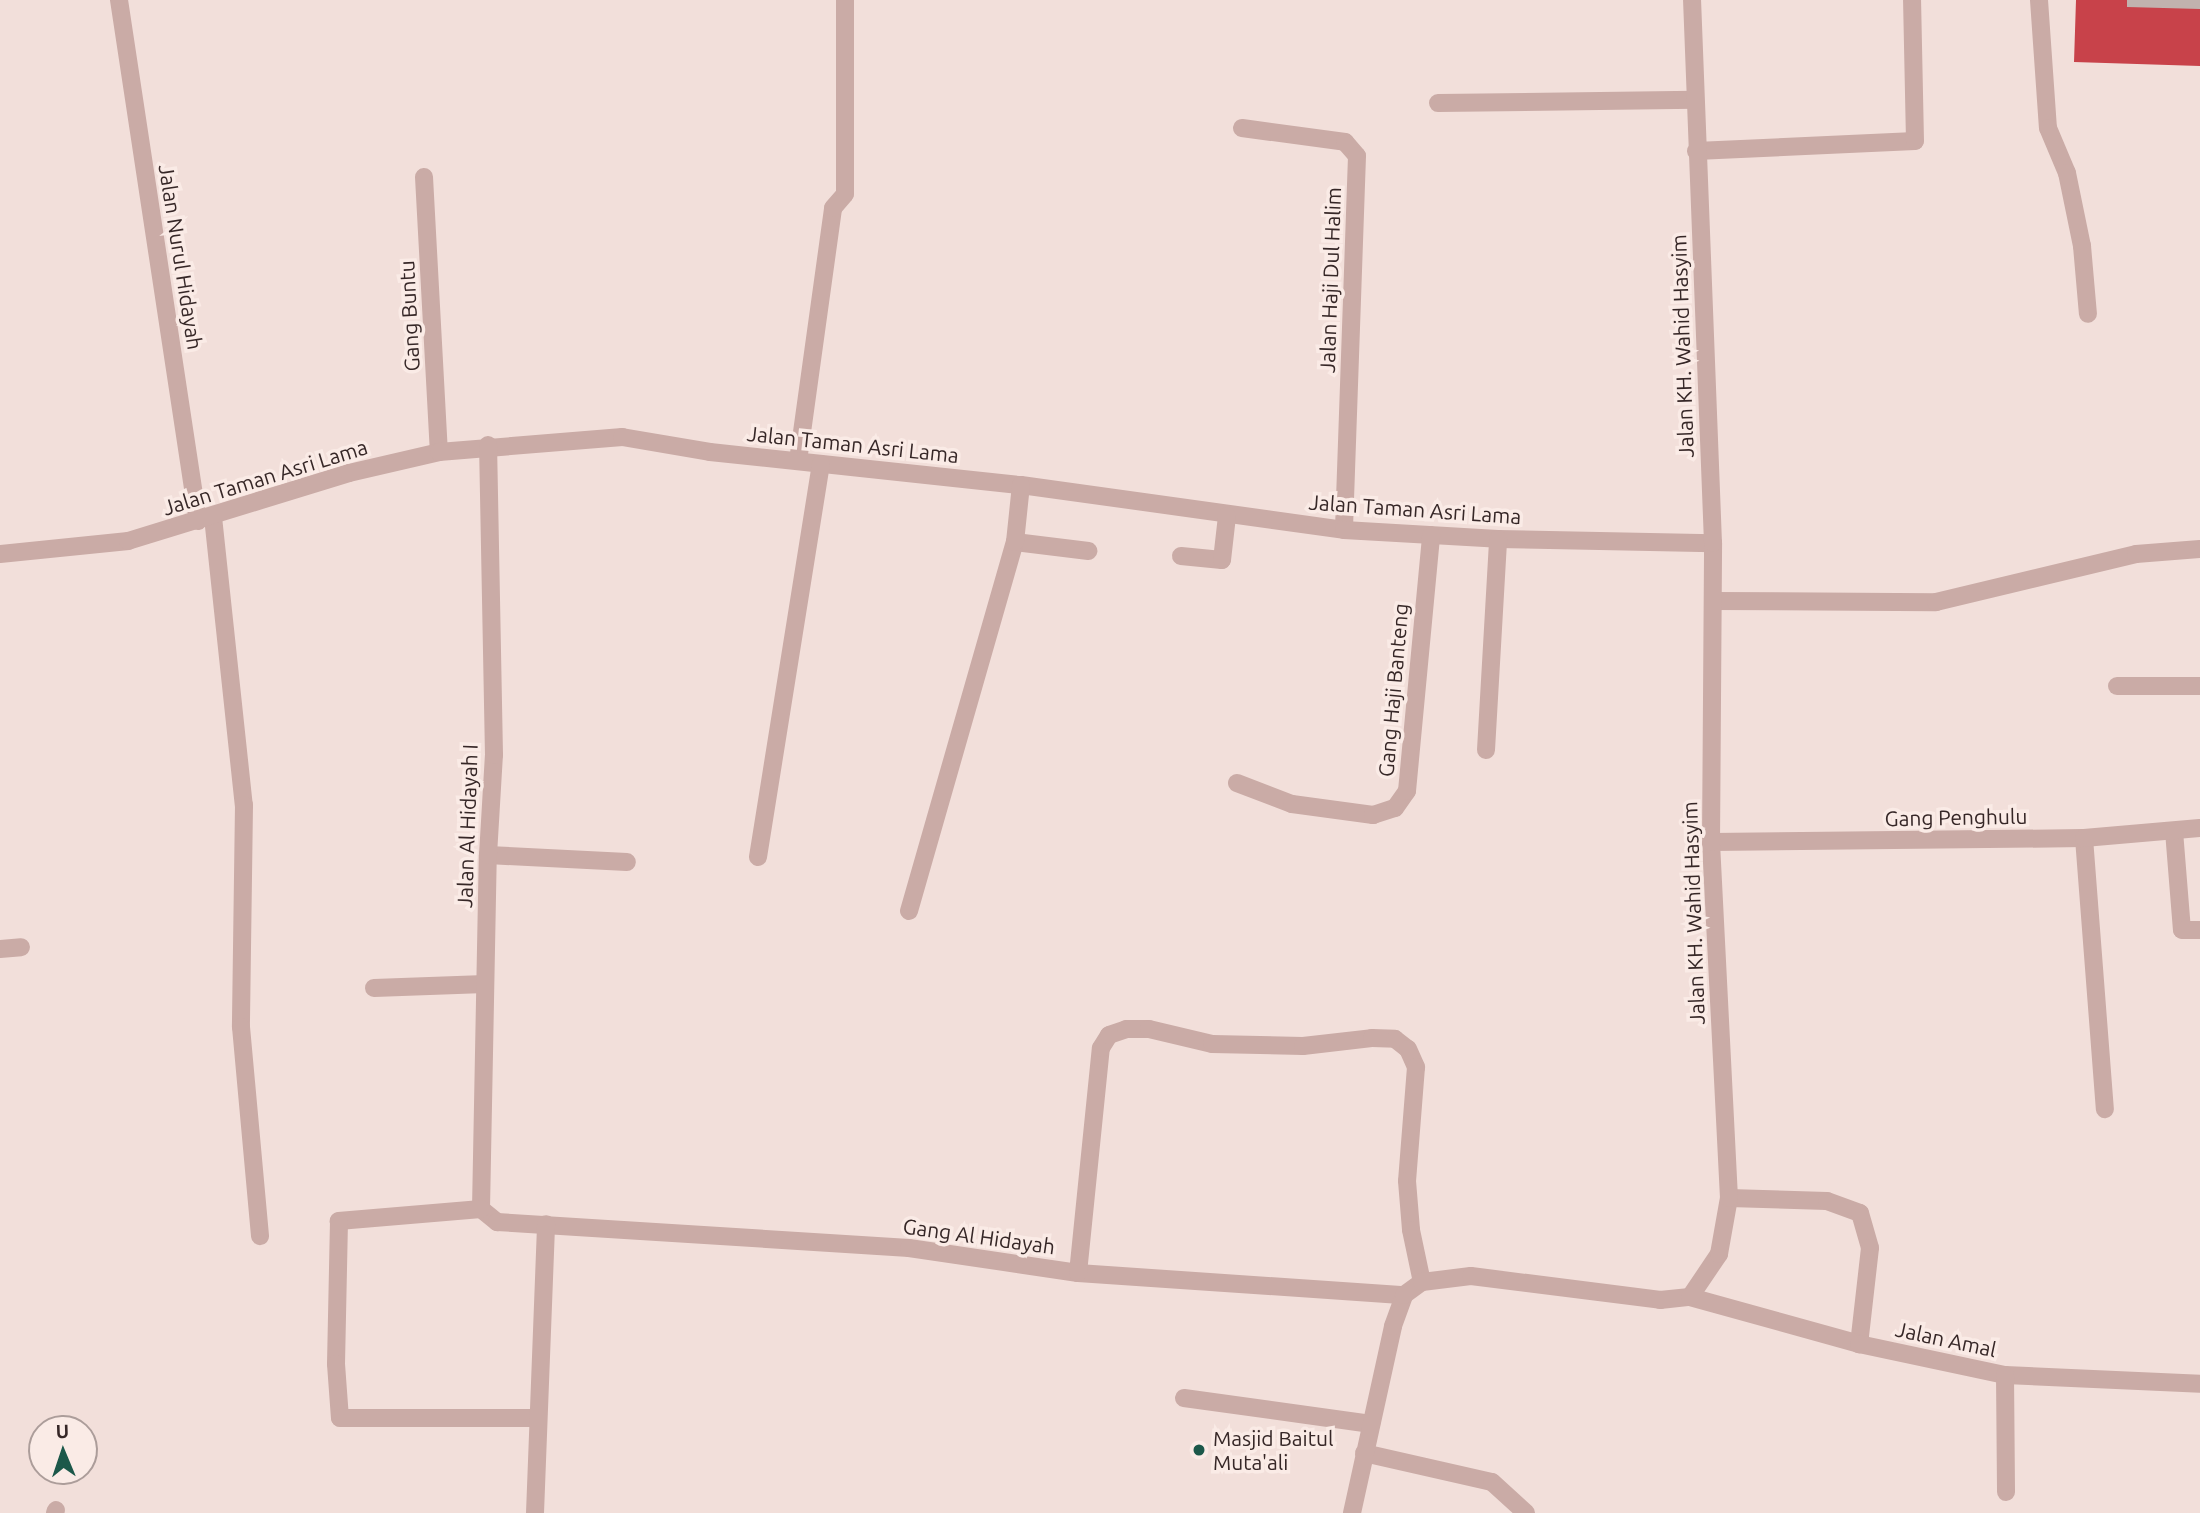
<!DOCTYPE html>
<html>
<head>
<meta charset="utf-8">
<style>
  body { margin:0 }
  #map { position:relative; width:2200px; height:1513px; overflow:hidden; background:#f2dfda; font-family:Ubuntu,sans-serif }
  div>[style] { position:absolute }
  .shadow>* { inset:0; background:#0003 }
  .building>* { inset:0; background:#c8424a }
  .minor>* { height:18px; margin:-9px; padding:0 9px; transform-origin:9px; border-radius:9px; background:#caaba6 }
  .dots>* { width:19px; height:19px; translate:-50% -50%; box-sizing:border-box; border:4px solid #faebe6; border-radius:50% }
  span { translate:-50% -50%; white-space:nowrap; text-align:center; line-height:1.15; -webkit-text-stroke:7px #faebe6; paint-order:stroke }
  .street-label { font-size:21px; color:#362727 }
  .poi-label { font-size:21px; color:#362727 }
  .left { translate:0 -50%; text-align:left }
  .north { position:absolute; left:28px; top:1415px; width:70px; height:70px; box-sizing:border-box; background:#faebe6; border:2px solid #ac9d9a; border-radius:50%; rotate:358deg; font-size:19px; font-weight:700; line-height:28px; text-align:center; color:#362727 }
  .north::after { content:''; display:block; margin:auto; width:24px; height:32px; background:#1c584a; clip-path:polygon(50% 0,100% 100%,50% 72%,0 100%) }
</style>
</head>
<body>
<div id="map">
  <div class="shadow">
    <i style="clip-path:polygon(2077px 0,2200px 0,2200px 64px)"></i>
  </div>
  <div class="building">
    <i style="clip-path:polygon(2076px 0,2127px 0,2127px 7px,2200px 9px,2200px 66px,2074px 62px)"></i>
  </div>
  <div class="minor">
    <i style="left:119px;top:0;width:527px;rotate:81.38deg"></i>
    <i style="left:2039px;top:0;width:128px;rotate:86deg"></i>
    <i style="left:2048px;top:128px;width:49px;rotate:67.1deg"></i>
    <i style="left:2067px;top:173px;width:75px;rotate:78.4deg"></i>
    <i style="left:2082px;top:246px;width:68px;rotate:85deg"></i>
    <i style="left:1438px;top:103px;width:257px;rotate:-0.7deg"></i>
    <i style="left:1242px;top:128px;width:104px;rotate:7.7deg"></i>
    <i style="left:1345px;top:142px;width:18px;rotate:49deg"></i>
    <i style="left:1357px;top:156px;width:374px;rotate:92deg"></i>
    <i style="left:1696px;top:151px;width:219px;rotate:-2.6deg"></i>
    <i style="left:1915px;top:141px;width:141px;rotate:-91.2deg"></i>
    <i style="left:424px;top:177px;width:275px;rotate:86.9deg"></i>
    <i style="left:798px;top:461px;width:255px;rotate:-82.1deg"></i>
    <i style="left:833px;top:208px;width:18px;rotate:-49deg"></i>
    <i style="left:845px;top:194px;width:194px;rotate:-90deg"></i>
    <i style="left:213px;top:517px;width:290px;rotate:83.9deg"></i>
    <i style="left:244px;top:805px;width:222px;rotate:90.8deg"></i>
    <i style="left:241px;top:1027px;width:210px;rotate:84.8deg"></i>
    <i style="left:1015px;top:542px;width:74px;rotate:7deg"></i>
    <i style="left:0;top:554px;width:129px;rotate:-5.8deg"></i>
    <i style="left:128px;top:541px;width:231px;rotate:-17.1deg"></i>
    <i style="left:349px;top:473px;width:92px;rotate:-13.1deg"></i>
    <i style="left:439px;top:452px;width:184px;rotate:-4.7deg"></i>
    <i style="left:622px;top:437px;width:89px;rotate:9.7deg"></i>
    <i style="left:710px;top:452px;width:313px;rotate:6.1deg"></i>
    <i style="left:1021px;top:485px;width:326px;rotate:7.9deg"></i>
    <i style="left:1344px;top:530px;width:154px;rotate:3.3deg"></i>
    <i style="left:1498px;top:539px;width:215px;rotate:1.1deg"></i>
    <i style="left:1181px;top:556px;width:41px;rotate:5.6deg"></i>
    <i style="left:1222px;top:560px;width:44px;rotate:-83.5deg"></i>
    <i style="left:1713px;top:601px;width:223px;rotate:0.3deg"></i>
    <i style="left:1936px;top:602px;width:206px;rotate:-13.5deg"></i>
    <i style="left:2136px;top:554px;width:64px;rotate:-4.5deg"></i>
    <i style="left:2117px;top:686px;width:83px"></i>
    <i style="left:1486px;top:750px;width:211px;rotate:-86.7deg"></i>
    <i style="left:1237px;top:783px;width:59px;rotate:20.9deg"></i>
    <i style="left:1292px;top:804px;width:82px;rotate:7.7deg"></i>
    <i style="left:1373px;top:815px;width:23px;rotate:-18deg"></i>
    <i style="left:1395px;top:808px;width:21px;rotate:-55deg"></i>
    <i style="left:1407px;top:791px;width:257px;rotate:-84.6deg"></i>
    <i style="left:2174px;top:831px;width:99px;rotate:85.4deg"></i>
    <i style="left:2182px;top:930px;width:18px"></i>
    <i style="left:2084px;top:838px;width:272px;rotate:85.6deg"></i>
    <i style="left:1711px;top:842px;width:373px;rotate:-0.6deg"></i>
    <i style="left:2084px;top:838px;width:116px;rotate:-4.9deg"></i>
    <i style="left:488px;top:855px;width:139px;rotate:2.9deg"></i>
    <i style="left:758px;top:857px;width:398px;rotate:-80.9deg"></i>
    <i style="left:909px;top:911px;width:384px;rotate:-74deg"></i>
    <i style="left:1015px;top:542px;width:57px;rotate:-84deg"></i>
    <i style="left:0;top:949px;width:21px;rotate:-5deg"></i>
    <i style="left:374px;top:988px;width:111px;rotate:-2.1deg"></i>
    <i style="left:1729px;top:1198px;width:98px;rotate:1.8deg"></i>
    <i style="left:1827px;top:1201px;width:35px;rotate:20deg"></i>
    <i style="left:1860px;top:1213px;width:36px;rotate:74deg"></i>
    <i style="left:1870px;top:1248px;width:97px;rotate:96.5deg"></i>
    <i style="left:481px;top:1209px;width:21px;rotate:39deg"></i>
    <i style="left:497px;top:1222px;width:413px;rotate:3.6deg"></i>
    <i style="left:909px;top:1248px;width:171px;rotate:8.4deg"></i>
    <i style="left:1078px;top:1273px;width:327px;rotate:3.9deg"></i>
    <i style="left:481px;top:1209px;width:354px;rotate:-88.9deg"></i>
    <i style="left:488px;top:855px;width:100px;rotate:-86.6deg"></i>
    <i style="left:494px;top:755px;width:310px;rotate:-91.1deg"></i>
    <i style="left:481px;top:1209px;width:143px;rotate:175.2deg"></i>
    <i style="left:339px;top:1221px;width:143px;rotate:91.2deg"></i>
    <i style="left:336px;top:1364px;width:54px;rotate:85.8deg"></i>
    <i style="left:340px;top:1418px;width:197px"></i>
    <i style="left:1078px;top:1273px;width:226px;rotate:-84.2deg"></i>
    <i style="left:1101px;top:1048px;width:15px;rotate:-58deg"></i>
    <i style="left:1109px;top:1035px;width:18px;rotate:-19deg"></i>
    <i style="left:1126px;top:1029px;width:23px"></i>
    <i style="left:1149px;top:1029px;width:65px;rotate:13.4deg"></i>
    <i style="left:1212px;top:1044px;width:91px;rotate:1.3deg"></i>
    <i style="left:1303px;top:1046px;width:69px;rotate:-6.6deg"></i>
    <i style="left:1372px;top:1038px;width:23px;rotate:2deg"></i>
    <i style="left:1395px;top:1039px;width:16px;rotate:38deg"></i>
    <i style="left:1408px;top:1049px;width:20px;rotate:66deg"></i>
    <i style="left:1416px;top:1067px;width:114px;rotate:94.5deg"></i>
    <i style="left:1407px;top:1181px;width:49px;rotate:85.3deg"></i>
    <i style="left:1411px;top:1230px;width:53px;rotate:78.1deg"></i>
    <i style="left:1690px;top:1297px;width:175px;rotate:15.5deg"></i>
    <i style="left:1859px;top:1344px;width:149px;rotate:12deg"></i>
    <i style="left:2005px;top:1375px;width:195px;rotate:2.6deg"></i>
    <i style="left:2005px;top:1375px;width:117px;rotate:89.5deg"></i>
    <i style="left:1184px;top:1398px;width:189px;rotate:7.9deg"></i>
    <i style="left:1364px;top:1453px;width:131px;rotate:12.8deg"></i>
    <i style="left:1492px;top:1482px;width:46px;rotate:42.4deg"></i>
    <i style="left:55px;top:1513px;width:3px;rotate:-72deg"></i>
    <i style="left:535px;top:1513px;width:289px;rotate:-87.8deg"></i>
    <i style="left:1352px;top:1513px;width:191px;rotate:-77.6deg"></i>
    <i style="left:1393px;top:1326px;width:33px;rotate:-70deg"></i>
    <i style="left:1404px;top:1295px;width:22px;rotate:-36deg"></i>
    <i style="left:1422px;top:1282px;width:49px;rotate:-7deg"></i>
    <i style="left:1471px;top:1276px;width:191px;rotate:7.2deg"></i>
    <i style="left:1660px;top:1300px;width:30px;rotate:-6deg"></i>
    <i style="left:1690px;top:1297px;width:52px;rotate:-56deg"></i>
    <i style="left:1719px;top:1254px;width:57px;rotate:-79.9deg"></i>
    <i style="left:1729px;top:1198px;width:356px;rotate:-92.9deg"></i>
    <i style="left:1711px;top:842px;width:299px;rotate:-89.6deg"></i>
    <i style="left:1713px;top:543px;width:543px;rotate:-92.21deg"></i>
  </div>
  <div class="dots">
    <i style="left:1199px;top:1450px;background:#1c584a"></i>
  </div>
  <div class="street-label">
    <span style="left:181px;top:257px;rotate:81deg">Jalan Nurul Hidayah</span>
    <span style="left:1330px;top:280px;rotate:-88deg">Jalan Haji Dul Halim</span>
    <span style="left:409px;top:316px;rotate:-93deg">Gang Buntu</span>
    <span style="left:1682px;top:346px;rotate:-92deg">Jalan KH. Wahid Hasyim</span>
    <span style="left:853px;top:444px;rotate:6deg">Jalan Taman Asri Lama</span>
    <span style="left:265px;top:477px;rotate:-17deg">Jalan Taman Asri Lama</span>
    <span style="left:1415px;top:509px;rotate:4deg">Jalan Taman Asri Lama</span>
    <span style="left:1393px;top:690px;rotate:-85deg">Gang Haji Banteng</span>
    <span style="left:1956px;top:817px;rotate:-1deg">Gang Penghulu</span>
    <span style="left:467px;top:826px;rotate:-88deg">Jalan Al Hidayah I</span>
    <span style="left:1693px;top:913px;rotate:-92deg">Jalan KH. Wahid Hasyim</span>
    <span style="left:979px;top:1236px;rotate:8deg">Gang Al Hidayah</span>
    <span style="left:1946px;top:1339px;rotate:12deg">Jalan Amal</span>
  </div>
  <div class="poi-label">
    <span class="left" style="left:1213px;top:1450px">Masjid Baitul<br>Muta'ali</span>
  </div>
  <div class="north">U</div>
</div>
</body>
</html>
